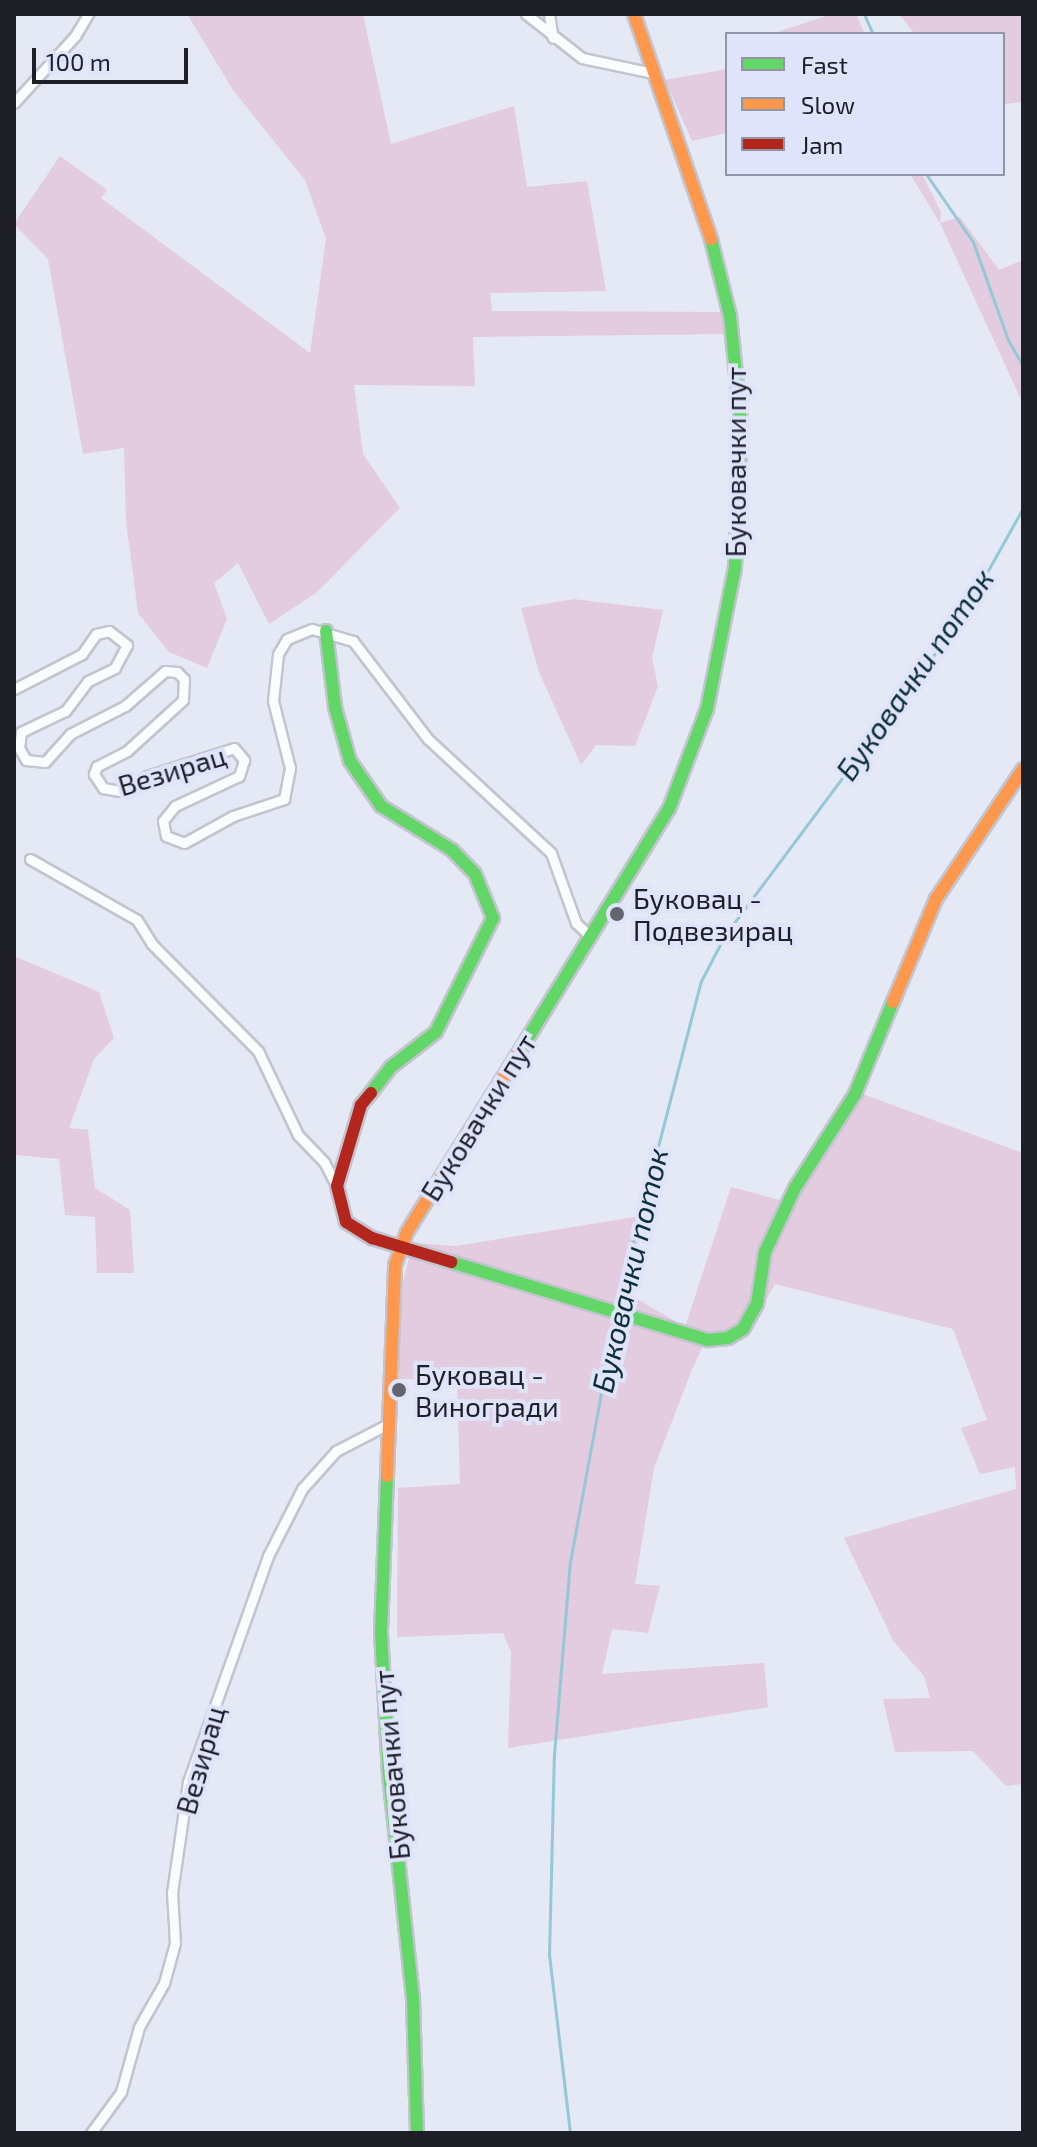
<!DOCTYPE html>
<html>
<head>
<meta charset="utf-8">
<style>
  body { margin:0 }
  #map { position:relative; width:1037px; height:2147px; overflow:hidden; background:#e5e8f5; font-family:"Exo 2",sans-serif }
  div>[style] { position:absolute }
  .green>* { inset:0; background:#e3cbe0 }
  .stream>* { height:3px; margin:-1.5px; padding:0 1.5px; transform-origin:1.5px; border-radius:1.5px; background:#95c8d6 }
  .roads { filter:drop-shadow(2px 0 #c2c4ce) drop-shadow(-2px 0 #c2c4ce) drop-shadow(0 2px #c2c4ce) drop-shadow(0 -2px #c2c4ce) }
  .street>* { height:9px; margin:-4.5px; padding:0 4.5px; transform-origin:4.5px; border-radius:4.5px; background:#fbfcfe }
  .fast>* { height:12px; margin:-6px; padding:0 6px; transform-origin:6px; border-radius:6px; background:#63d668 }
  .slow>* { height:12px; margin:-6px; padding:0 6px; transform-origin:6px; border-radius:6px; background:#ff974d }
  .jam>* { height:12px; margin:-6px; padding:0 6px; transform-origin:6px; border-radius:6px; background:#b3261e }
  .dots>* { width:22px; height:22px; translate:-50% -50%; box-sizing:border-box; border:4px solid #dfe4fb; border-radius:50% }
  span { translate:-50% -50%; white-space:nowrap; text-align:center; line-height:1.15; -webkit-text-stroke:8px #dfe4fb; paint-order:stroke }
  .street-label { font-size:28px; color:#1d1e26 }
  .poi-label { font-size:28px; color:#1d1e26 }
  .left { translate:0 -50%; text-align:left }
  .water-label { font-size:30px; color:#0a2f36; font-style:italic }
  .frame { position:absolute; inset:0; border:16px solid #1d1e26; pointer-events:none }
  .legend { position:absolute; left:725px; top:32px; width:280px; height:144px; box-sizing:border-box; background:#dfe4fb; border:2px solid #9195a6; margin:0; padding:10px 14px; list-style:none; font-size:24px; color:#1d1e26 }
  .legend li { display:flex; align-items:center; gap:16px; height:40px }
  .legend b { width:40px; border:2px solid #9195a6 }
  .scale { position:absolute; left:32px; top:48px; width:156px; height:36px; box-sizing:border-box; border:4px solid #1d1e26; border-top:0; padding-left:10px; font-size:24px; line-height:28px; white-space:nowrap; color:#1d1e26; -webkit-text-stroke:6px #dfe4fb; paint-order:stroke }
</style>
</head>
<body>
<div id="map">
  <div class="green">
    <i style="clip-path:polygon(187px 14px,363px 14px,391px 144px,514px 106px,527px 187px,587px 181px,606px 291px,490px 293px,492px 311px,725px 312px,726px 334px,473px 337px,475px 386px,354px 385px,363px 454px,400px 508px,316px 593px,269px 624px,238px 563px,214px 583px,227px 619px,207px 668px,169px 652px,138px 613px,126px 521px,124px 448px,83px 454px,48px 259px,14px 224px,60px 156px,107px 190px,101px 198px,310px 353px,326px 239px,305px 180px,233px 90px)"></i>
    <i style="clip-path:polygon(832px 14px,856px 14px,865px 34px,771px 34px)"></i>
    <i style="clip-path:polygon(899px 14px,1023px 14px,1023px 102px,1003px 104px,1003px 34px,915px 34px)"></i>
    <i style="clip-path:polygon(727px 69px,727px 133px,692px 141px,665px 80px)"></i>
    <i style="clip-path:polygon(910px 174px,922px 174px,941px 212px,940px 223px,960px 217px,999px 270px,1023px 260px,1023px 404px,940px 223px)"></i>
    <i style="clip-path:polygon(574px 599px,663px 610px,652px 658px,658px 686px,635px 746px,596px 745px,581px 765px,539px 672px,521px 608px)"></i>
    <i style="clip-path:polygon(14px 956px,99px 992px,114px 1038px,94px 1059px,69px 1128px,88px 1130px,95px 1188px,130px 1210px,134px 1273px,97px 1273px,95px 1217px,65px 1215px,59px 1159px,14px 1155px)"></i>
    <i style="clip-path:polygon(860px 1093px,1023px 1153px,1023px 1784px,1006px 1786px,973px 1751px,895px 1752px,883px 1699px,930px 1698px,924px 1676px,894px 1642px,844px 1538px,1016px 1489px,1015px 1467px,980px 1474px,961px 1428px,987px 1420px,953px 1329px,775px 1284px,759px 1312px,729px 1336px,709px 1332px,691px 1372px,654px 1468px,635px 1584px,660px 1586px,648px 1633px,612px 1629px,602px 1674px,764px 1663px,768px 1707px,508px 1748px,511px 1652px,503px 1633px,397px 1637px,398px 1488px,460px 1484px,457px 1379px,396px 1379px,401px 1291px,411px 1249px,414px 1243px,456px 1246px,641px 1216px,632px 1296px,685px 1327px,731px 1187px,791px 1203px)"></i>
  </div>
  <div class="stream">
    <i style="left:864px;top:14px;width:22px;rotate:66deg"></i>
    <i style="left:926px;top:174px;width:83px;rotate:55.3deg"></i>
    <i style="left:973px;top:242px;width:104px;rotate:70.3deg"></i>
    <i style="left:1008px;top:340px;width:30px;rotate:60deg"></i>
    <i style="left:616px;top:1309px;width:339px;rotate:-75.5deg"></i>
    <i style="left:701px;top:981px;width:52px;rotate:-62.4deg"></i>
    <i style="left:725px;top:935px;width:397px;rotate:-53.3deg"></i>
    <i style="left:962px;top:617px;width:125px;rotate:-60.8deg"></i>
    <i style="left:570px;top:2133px;width:179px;rotate:-96.7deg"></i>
    <i style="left:549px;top:1955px;width:200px;rotate:-88.6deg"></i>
    <i style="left:554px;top:1755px;width:194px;rotate:-85.3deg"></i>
    <i style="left:570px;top:1562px;width:250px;rotate:-79.6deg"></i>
  </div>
  <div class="roads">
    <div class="street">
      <i style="left:526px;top:14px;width:71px;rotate:38.2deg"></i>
      <i style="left:582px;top:58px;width:73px;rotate:11.9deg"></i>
      <i style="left:549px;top:14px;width:24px;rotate:81deg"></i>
      <i style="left:14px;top:103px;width:91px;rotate:-47.7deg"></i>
      <i style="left:75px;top:36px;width:26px;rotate:-59deg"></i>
      <i style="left:14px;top:689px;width:76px;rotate:-27.2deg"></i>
      <i style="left:82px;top:654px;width:24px;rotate:-55deg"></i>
      <i style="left:96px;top:634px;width:13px;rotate:-13deg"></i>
      <i style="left:109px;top:631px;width:23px;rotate:38deg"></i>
      <i style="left:127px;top:645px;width:26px;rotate:118deg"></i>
      <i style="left:115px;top:668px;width:30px;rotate:154deg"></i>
      <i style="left:88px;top:681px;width:38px;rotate:127deg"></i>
      <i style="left:65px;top:711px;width:49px;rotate:154.5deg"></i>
      <i style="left:21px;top:732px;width:16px;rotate:97deg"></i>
      <i style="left:19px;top:748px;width:14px;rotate:60deg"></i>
      <i style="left:26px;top:760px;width:19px;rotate:6deg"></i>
      <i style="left:45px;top:762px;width:38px;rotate:-48deg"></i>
      <i style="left:70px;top:734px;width:62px;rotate:-27deg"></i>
      <i style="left:125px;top:706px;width:53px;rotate:-41.2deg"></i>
      <i style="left:165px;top:671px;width:12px;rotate:5deg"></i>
      <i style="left:177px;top:672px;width:10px;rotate:45deg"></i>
      <i style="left:184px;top:679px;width:21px;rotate:93deg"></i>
      <i style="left:183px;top:700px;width:76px;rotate:137.7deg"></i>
      <i style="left:127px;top:751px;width:34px;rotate:153deg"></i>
      <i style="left:97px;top:766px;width:9px;rotate:111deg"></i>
      <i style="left:94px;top:774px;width:17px;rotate:57deg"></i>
      <i style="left:103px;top:788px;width:17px;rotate:10deg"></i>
      <i style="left:120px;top:791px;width:31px;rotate:-29deg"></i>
      <i style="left:147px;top:776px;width:91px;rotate:-17.8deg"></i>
      <i style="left:234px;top:748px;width:16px;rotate:50deg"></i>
      <i style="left:244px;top:760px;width:17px;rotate:107deg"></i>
      <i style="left:239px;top:776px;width:71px;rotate:154.9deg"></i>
      <i style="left:175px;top:806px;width:19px;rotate:129deg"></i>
      <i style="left:163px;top:821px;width:15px;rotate:79deg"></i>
      <i style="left:166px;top:836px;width:19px;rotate:21deg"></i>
      <i style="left:184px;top:843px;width:56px;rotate:-28.9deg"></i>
      <i style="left:233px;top:816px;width:54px;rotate:-18.4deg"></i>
      <i style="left:284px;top:799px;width:32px;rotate:-79deg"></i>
      <i style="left:290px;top:768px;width:69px;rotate:-104.2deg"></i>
      <i style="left:273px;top:701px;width:47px;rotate:-83.9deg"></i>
      <i style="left:278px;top:654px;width:17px;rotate:-59deg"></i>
      <i style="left:287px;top:639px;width:27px;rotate:-22deg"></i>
      <i style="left:312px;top:629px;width:43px;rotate:16.3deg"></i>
      <i style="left:353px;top:641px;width:123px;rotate:52.6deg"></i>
      <i style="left:428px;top:739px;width:168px;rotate:42.8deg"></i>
      <i style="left:551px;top:853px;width:74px;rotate:70.3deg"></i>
      <i style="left:576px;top:923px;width:18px;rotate:43deg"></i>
      <i style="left:30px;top:859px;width:123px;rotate:29.7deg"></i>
      <i style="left:137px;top:920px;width:28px;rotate:58deg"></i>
      <i style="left:152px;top:944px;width:151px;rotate:45.3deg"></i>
      <i style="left:258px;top:1051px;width:93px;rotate:64.5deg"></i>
      <i style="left:298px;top:1135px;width:37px;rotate:46deg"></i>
      <i style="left:324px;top:1162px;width:27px;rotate:62deg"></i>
      <i style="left:91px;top:2133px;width:51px;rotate:-53.8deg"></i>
      <i style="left:121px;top:2092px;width:67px;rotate:-74.5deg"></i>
      <i style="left:139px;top:2027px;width:51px;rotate:-60.4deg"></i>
      <i style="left:164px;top:1983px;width:41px;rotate:-74.6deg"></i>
      <i style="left:175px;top:1943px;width:50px;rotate:-93.4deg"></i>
      <i style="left:172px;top:1893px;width:112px;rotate:-81.8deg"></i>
      <i style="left:188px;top:1782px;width:240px;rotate:-70.5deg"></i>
      <i style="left:268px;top:1556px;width:75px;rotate:-63.1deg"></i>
      <i style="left:302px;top:1489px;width:51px;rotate:-48.2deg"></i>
      <i style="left:336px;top:1451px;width:56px;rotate:-27.5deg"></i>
    </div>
    <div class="fast">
      <i style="left:326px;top:631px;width:77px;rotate:83.2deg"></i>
      <i style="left:335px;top:707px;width:56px;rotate:74.5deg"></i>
      <i style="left:350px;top:761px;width:55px;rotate:55.4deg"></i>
      <i style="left:381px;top:806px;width:84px;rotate:31.8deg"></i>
      <i style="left:452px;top:850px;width:33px;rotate:46deg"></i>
      <i style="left:475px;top:874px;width:48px;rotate:67.8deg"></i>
      <i style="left:493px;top:918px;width:127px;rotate:116.6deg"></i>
      <i style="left:436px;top:1032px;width:57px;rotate:142.1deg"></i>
      <i style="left:391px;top:1067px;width:33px;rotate:128deg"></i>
      <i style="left:518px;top:1054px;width:288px;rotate:-58.4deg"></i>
      <i style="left:669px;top:809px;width:107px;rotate:-69.2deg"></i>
      <i style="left:707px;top:709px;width:144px;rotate:-78.8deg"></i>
      <i style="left:735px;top:568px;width:146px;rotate:-87.6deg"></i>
      <i style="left:741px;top:422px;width:107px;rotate:-95.9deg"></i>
      <i style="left:730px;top:316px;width:79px;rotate:-103.9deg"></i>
      <i style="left:451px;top:1262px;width:269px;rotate:16.9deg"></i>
      <i style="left:708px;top:1340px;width:20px;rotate:-6deg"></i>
      <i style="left:728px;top:1338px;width:17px;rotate:-31deg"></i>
      <i style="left:743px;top:1329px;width:29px;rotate:-61deg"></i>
      <i style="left:757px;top:1304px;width:53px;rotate:-81.3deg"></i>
      <i style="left:765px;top:1252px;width:71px;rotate:-64.9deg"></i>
      <i style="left:795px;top:1188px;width:112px;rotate:-57.4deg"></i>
      <i style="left:855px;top:1094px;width:100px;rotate:-67.6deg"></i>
      <i style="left:387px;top:1476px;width:156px;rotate:92.2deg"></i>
      <i style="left:381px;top:1632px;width:142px;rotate:86.8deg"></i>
      <i style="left:389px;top:1774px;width:225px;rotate:83.9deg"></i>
      <i style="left:413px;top:1998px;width:135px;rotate:88.3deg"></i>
    </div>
    <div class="slow">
      <i style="left:634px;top:14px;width:238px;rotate:71.1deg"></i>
      <i style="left:893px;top:1002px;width:112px;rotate:-67.3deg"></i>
      <i style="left:936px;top:899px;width:156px;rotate:-56.2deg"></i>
      <i style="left:387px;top:1476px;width:211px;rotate:-87.8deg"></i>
      <i style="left:395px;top:1265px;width:35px;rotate:-70deg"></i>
      <i style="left:407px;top:1232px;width:210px;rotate:-58.1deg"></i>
    </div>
    <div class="jam">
      <i style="left:371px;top:1093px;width:16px;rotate:130deg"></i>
      <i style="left:361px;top:1105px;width:84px;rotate:106.5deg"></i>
      <i style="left:337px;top:1186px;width:37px;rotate:76deg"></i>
      <i style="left:346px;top:1222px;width:31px;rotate:32deg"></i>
      <i style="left:372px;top:1238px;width:83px;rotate:16.9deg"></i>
    </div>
  </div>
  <div class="dots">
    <i style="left:617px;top:914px;background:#63656e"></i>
    <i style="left:399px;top:1390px;background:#63656e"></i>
  </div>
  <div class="street-label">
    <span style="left:735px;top:462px;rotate:-90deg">Буковачки пут</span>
    <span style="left:172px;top:770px;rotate:-17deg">Везирац</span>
    <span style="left:478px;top:1117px;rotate:-58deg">Буковачки пут</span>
    <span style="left:200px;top:1760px;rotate:-74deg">Везирац</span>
    <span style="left:391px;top:1765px;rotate:-95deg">Буковачки пут</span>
  </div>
  <div class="poi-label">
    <span class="left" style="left:633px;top:914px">Буковац -<br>Подвезирац</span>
    <span class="left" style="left:415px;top:1390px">Буковац -<br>Виногради</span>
  </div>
  <div class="water-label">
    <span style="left:914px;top:674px;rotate:-55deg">Буковачки поток</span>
    <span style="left:629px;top:1270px;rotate:-77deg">Буковачки поток</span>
  </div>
  <div class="frame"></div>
  <ul class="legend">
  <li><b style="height:10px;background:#63d668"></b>Fast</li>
  <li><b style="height:10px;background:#ff974d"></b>Slow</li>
  <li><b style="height:10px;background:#b3261e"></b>Jam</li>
  </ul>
  <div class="scale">100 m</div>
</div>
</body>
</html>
